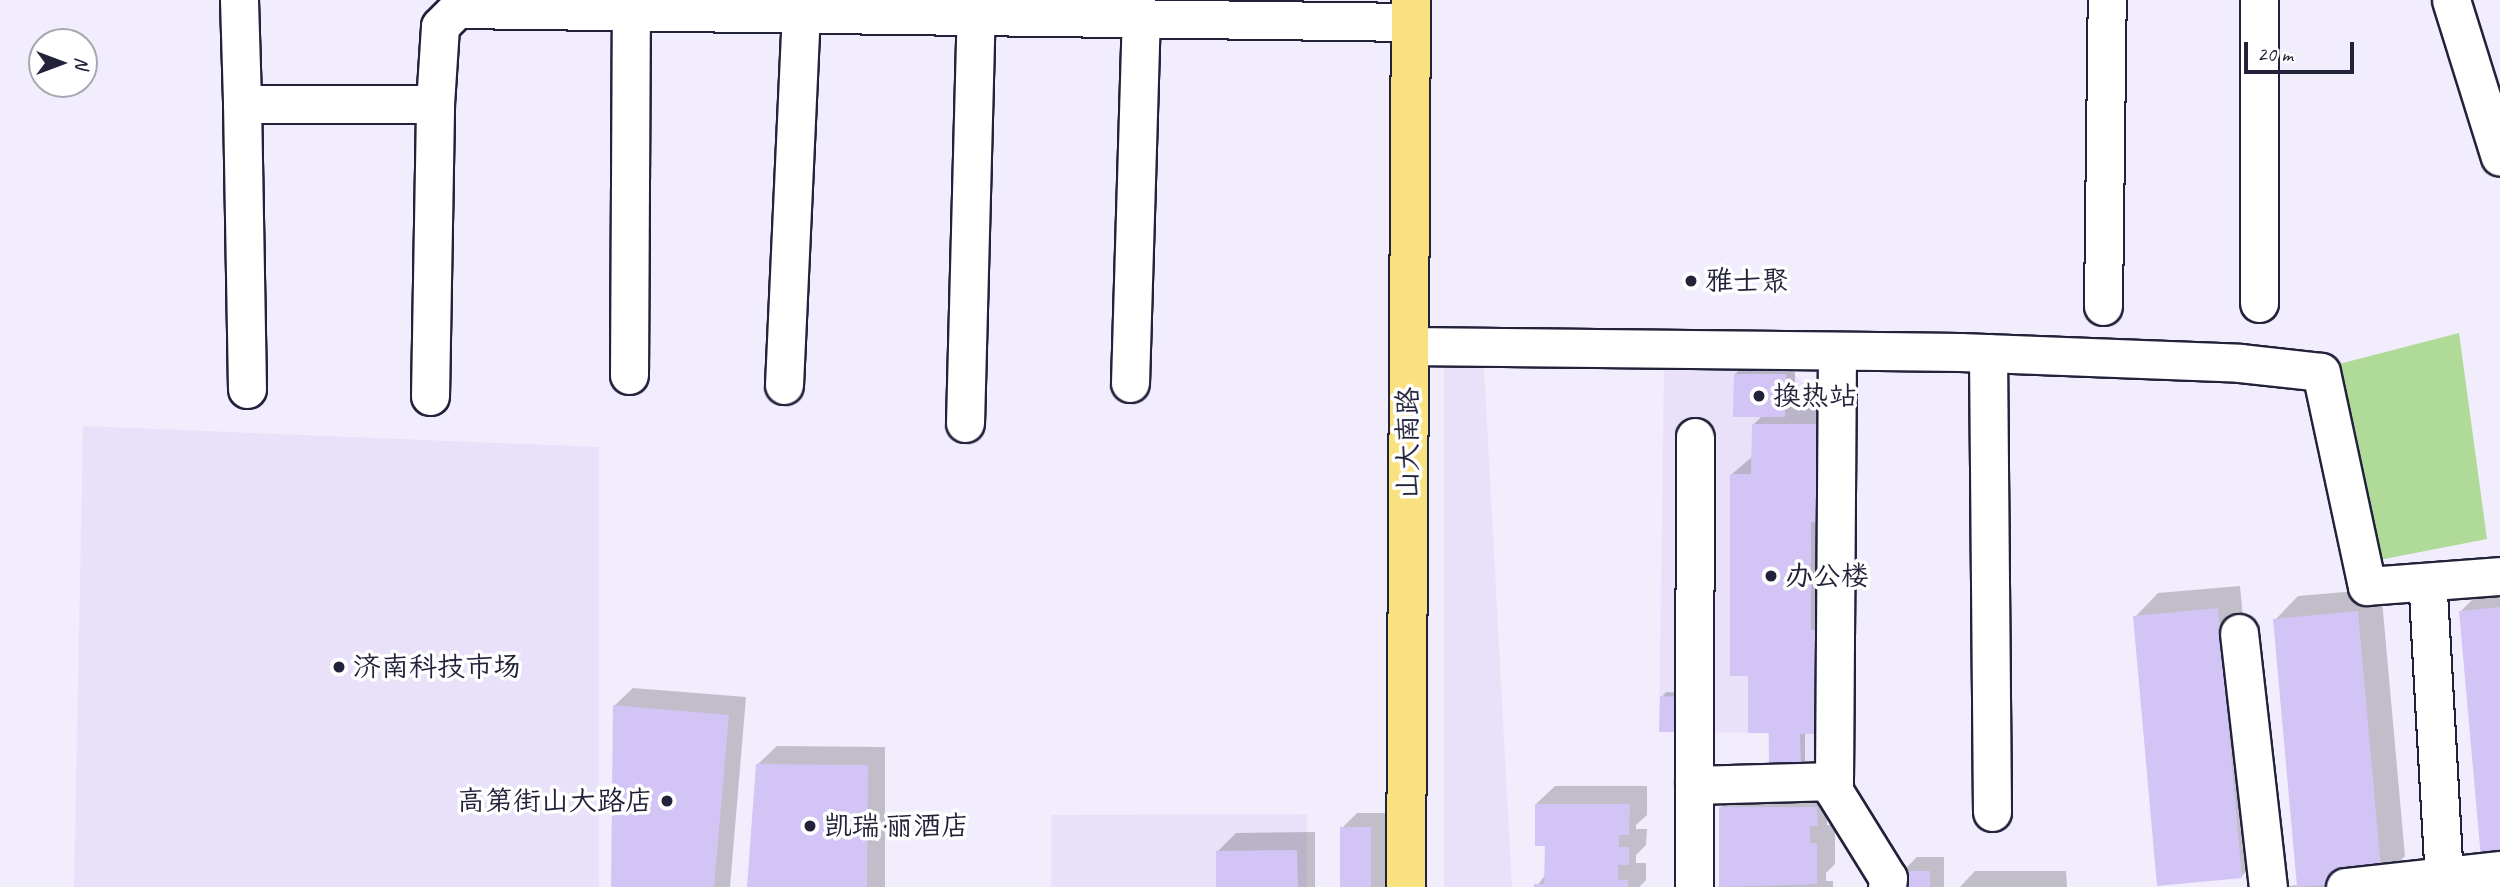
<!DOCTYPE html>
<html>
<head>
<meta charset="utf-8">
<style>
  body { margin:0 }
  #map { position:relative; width:2500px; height:887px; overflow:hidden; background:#f2edfc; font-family:Caveat,"LXGW WenKai TC",sans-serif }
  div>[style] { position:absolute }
  .built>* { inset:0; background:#e9e1fa }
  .green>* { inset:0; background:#b0da98 }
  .shadow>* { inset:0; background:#0003 }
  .building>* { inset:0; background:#d3c4f6 }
  .roads { filter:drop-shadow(2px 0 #22223b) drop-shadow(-2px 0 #22223b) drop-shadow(0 2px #22223b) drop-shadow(0 -2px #22223b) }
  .minor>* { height:37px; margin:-18.5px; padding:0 18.5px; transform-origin:18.5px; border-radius:18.5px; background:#fff }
  .major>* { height:38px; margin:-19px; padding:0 19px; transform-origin:19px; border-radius:19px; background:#fae180 }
  .dots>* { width:19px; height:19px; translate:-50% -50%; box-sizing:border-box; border:4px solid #fff; border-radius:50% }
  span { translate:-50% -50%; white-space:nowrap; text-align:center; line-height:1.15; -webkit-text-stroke:7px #fff; paint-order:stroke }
  .poi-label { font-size:28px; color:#22223b }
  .left { translate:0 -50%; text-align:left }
  .right { translate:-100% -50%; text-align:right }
  .street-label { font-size:28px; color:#22223b }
  .north { position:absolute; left:28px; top:28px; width:70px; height:70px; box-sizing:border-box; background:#fff; border:2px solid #a7a7b1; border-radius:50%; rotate:90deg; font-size:19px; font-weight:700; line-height:28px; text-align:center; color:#22223b }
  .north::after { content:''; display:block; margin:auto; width:24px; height:32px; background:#22223b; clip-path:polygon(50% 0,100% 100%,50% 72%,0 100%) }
  .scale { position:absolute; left:2244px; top:42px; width:110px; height:32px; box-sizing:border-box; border:4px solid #22223b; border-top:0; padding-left:9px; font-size:21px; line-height:24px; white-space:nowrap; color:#22223b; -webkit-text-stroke:5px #fff; paint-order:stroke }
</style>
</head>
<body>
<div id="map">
  <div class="built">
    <i style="clip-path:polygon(1484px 367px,1512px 887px,1444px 887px,1444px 368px)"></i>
    <i style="clip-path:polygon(1664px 368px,1788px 369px,1848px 424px,1845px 766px,1769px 768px,1768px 733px,1659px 732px)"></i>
    <i style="clip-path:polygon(83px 426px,599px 447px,599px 887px,74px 887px)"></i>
    <i style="clip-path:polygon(1307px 814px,1307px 887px,1051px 887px,1051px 815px)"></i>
  </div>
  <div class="green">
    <i style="clip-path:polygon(2459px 333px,2487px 539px,2374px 561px,2335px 365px)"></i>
  </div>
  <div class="shadow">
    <i style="clip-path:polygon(1745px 364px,1795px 365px,1795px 406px,1838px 406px,1829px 612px,1805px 732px,1805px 761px,1800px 765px,1770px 732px,1750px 674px,1732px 474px,1753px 456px,1754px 424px,1763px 415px,1735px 374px)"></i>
    <i style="clip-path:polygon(2240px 586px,2265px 853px,2241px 877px,2135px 617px,2158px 593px)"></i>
    <i style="clip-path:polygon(2500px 586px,2500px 887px,2277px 887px,2299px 885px,2275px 620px,2298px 596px,2381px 589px,2405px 856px,2381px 880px,2484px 872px,2461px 611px,2484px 588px)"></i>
    <i style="clip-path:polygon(633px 688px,746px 697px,730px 887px,613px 887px,614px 706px)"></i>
    <i style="clip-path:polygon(1666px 692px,1687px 693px,1686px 726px,1662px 697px)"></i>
    <i style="clip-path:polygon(777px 746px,885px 747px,885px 887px,749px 887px,758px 764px)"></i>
    <i style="clip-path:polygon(1555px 786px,1647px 786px,1647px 815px,1636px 825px,1636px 829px,1647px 829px,1646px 845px,1636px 855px,1636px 863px,1646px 863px,1646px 880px,1639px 887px,1536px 887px,1546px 874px,1547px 844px,1536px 804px)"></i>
    <i style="clip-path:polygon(1740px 789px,1835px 789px,1827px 814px,1827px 825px,1835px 825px,1835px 864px,1826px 873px,1826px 881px,1833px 881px,1833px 887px,1721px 887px,1721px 807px)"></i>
    <i style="clip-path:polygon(1357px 813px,1385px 813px,1385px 887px,1342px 887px,1342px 828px)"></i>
    <i style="clip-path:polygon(1315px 832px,1315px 887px,1218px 887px,1218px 851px,1236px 833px)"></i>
    <i style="clip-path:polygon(1917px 857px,1944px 857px,1944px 887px,1902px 887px,1902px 872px)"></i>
    <i style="clip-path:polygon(1975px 871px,2066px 871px,2067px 887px,1960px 887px)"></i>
  </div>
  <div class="building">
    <i style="clip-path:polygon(1734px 374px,1786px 374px,1785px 417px,1733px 417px)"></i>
    <i style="clip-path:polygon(1752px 424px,1820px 424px,1820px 522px,1811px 522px,1811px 630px,1818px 630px,1817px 734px,1800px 734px,1801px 767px,1769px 768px,1769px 733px,1748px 733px,1748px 676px,1730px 676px,1730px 474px,1751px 474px)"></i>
    <i style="clip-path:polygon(2500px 607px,2500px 879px,2483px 881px,2459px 611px)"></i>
    <i style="clip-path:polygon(2218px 608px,2242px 878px,2157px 886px,2133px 616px)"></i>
    <i style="clip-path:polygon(2358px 611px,2382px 881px,2297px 887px,2273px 619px)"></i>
    <i style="clip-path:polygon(1660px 696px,1683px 697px,1682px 732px,1659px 732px)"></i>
    <i style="clip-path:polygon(613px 705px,729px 715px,714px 887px,611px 887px)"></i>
    <i style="clip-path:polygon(756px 764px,868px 765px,867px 887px,747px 887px)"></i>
    <i style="clip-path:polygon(1535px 804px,1630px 804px,1629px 835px,1619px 835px,1619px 847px,1629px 847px,1629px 865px,1618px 865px,1618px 880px,1628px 880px,1628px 887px,1534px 887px,1534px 884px,1544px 884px,1545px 846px,1535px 846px)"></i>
    <i style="clip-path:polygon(1719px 807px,1817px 807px,1818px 826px,1810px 826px,1810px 843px,1817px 843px,1817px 884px,1719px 887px)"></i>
    <i style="clip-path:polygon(1340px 827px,1371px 827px,1371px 887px,1340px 887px)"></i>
    <i style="clip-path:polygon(1297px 850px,1298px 887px,1216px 887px,1216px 851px)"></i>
    <i style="clip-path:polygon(1901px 871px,1930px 871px,1930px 887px,1901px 887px)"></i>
  </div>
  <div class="roads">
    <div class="minor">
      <i style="left:239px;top:0;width:104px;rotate:88.3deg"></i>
      <i style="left:2259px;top:0;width:303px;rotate:90deg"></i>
      <i style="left:2451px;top:0;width:164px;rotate:72.7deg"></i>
      <i style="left:2103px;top:306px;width:306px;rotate:-89.3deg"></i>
      <i style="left:1409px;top:346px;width:551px;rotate:0.62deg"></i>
      <i style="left:1960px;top:352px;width:280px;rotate:2.2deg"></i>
      <i style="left:2240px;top:363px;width:81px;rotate:6.3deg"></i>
      <i style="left:2321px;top:372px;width:219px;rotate:77.9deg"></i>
      <i style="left:2367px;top:586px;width:133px;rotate:-4.3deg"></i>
      <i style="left:1837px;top:351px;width:440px;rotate:90.4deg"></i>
      <i style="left:1834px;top:791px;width:102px;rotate:58.2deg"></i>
      <i style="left:1888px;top:878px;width:9px;rotate:96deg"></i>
      <i style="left:1988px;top:353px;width:459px;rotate:89.5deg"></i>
      <i style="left:629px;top:375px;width:364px;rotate:-89.7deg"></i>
      <i style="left:1130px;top:383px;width:365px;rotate:-88.3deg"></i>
      <i style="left:784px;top:385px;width:371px;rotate:-87.4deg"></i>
      <i style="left:247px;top:389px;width:285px;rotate:-91deg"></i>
      <i style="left:242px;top:104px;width:193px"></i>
      <i style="left:435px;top:104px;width:78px;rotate:-86.3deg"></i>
      <i style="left:440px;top:26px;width:24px;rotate:-45deg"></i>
      <i style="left:457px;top:9px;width:954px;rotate:0.78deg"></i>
      <i style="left:430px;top:396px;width:292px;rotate:-89deg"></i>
      <i style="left:965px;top:423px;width:407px;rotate:-88.5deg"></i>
      <i style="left:2428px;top:593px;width:284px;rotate:86.8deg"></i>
      <i style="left:2239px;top:633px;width:256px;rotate:83.5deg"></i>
      <i style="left:1694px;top:785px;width:140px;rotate:-1.6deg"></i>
      <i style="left:1694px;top:887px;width:450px;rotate:-89.9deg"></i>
      <i style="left:2345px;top:887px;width:156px;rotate:-6.3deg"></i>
    </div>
    <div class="major">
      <i style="left:1406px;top:887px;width:887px;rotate:-89.68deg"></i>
    </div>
  </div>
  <div class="dots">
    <i style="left:1691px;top:281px;background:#22223b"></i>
    <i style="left:1759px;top:396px;background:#22223b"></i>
    <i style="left:1771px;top:576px;background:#22223b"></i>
    <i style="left:339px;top:667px;background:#22223b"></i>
    <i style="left:667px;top:801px;background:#22223b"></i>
    <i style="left:810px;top:826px;background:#22223b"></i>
  </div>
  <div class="poi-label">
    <span class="left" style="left:1705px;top:281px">雅士聚</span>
    <span class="left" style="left:1773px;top:396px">换热站</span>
    <span class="left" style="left:1785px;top:576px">办公楼</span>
    <span class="left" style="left:353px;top:667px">济南科技市场</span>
    <span class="right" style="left:653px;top:801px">高第街山大路店</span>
    <span class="left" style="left:824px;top:826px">凯瑞·丽酒店</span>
  </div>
  <div class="street-label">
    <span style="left:1408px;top:443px;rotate:-90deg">山大南路</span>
  </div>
  <div class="north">N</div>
  <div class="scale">20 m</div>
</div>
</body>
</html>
